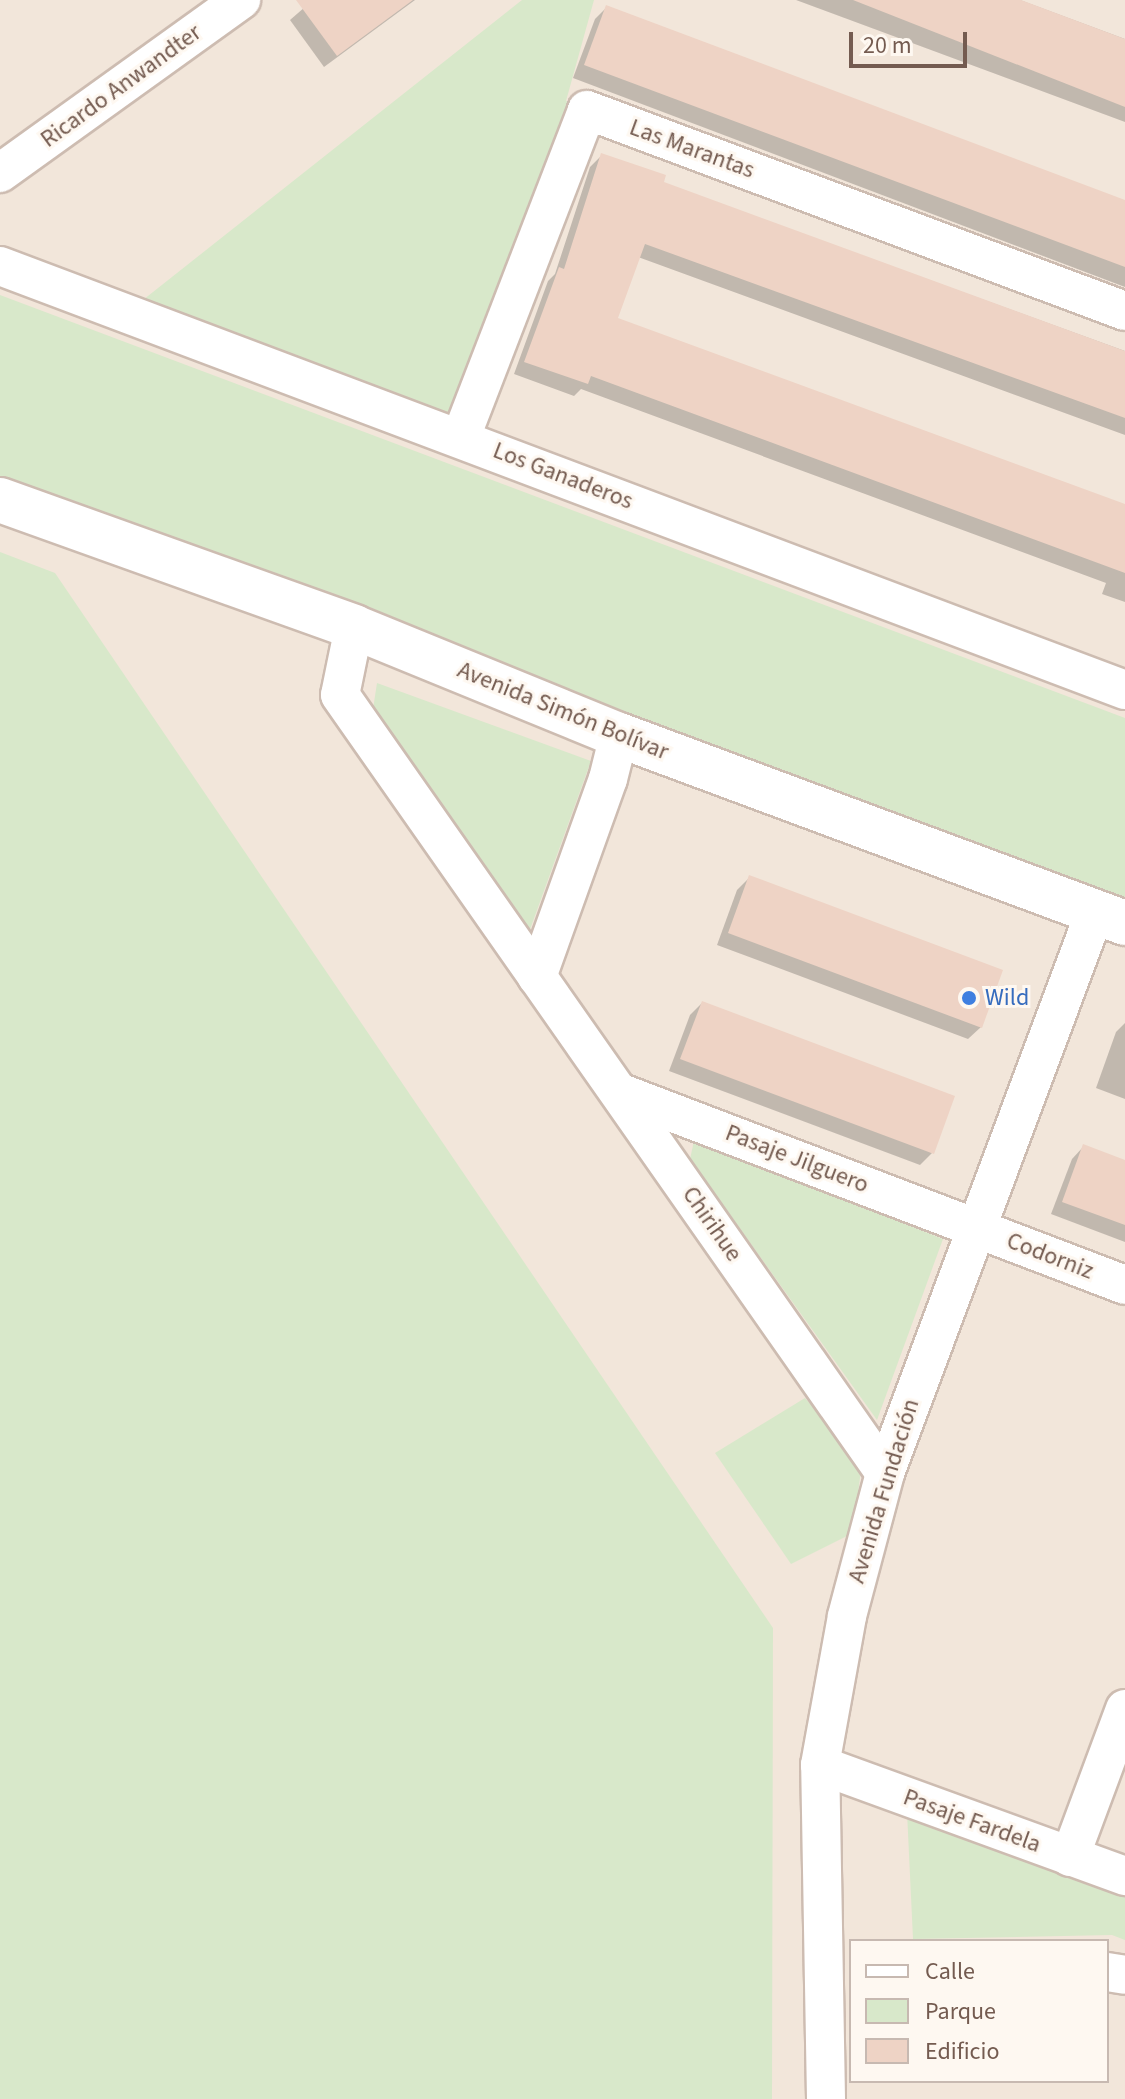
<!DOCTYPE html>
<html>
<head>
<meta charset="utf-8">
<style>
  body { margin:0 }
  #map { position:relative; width:1125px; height:2099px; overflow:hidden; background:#fbf4eb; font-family:"Source Sans 3",sans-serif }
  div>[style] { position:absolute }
  .residential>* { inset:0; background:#f2e6da }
  .green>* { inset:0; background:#d8e8ca }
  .shadow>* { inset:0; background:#0003 }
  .building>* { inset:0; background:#eed3c5 }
  .roads { filter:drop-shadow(2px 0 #cdbcb1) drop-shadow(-2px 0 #cdbcb1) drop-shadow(0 2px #cdbcb1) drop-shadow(0 -2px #cdbcb1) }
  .minor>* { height:38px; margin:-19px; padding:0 19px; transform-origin:19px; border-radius:19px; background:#fff }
  .tertiary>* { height:44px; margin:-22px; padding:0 22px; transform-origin:22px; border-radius:22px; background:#fff }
  .dots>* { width:22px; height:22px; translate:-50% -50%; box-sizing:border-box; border:4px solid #fef8f1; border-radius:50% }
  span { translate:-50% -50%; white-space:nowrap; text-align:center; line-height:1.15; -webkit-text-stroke:6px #fef8f1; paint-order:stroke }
  .street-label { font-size:24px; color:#745b50 }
  .shop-label { font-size:24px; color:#366cbe }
  .left { translate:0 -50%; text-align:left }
  .legend { position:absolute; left:849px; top:1939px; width:260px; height:144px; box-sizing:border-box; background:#fef8f1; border:2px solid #c7b9b1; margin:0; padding:10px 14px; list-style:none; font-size:24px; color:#745b50 }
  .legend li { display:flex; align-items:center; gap:16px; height:40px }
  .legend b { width:40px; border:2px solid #c7b9b1 }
  .scale { position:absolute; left:849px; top:32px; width:118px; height:36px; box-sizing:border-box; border:4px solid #745b50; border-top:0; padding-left:10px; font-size:24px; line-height:28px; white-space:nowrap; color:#745b50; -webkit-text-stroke:6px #fef8f1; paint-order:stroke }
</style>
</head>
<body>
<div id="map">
  <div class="residential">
    <i style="clip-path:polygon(evenodd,0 0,1125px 0,1125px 2099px,0 2099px,0 0,851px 1941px,1107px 1941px,1107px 2081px,851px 2081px,851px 1941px)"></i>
  </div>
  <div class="green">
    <i style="clip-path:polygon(522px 0,594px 0,566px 101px,587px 110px,461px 437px,129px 311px)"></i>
    <i style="clip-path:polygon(0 295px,1125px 718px,1125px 900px,0 482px)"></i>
    <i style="clip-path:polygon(0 552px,55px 573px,773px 1628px,772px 2099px,0 2099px)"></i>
    <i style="clip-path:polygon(377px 683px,591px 761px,528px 935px,373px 709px)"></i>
    <i style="clip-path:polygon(694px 1141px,943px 1239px,877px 1420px,690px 1159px)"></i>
    <i style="clip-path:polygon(805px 1398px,862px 1462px,853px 1533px,791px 1564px,715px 1453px)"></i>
    <i style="clip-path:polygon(907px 1812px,1125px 1894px,1125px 1940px,1112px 1935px,913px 1939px)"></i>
  </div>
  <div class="shadow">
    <i style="clip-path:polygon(313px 0,415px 0,324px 67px,290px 20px)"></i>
    <i style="clip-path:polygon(796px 0,1020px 0,1125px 39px,1125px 122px)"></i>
    <i style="clip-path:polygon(607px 7px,1125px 204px,1125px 287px,573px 78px,595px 19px)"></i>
    <i style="clip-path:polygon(602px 155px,661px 183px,1125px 351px,1125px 435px,638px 257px,616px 319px,1125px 507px,1125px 602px,1102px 594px,1106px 583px,581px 389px,574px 396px,514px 374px,548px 281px,555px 274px,590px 167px)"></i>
    <i style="clip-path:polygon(750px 877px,981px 1027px,968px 1039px,717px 945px,737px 890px)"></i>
    <i style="clip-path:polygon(702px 1003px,932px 1153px,920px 1165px,669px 1071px,690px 1015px)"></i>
    <i style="clip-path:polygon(1125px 1023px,1125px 1099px,1096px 1088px,1116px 1032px)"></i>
    <i style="clip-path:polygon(1084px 1146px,1125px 1162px,1125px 1242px,1051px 1214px,1072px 1159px)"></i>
  </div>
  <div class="building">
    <i style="clip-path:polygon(296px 0,413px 0,337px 56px)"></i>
    <i style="clip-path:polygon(853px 0,1021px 0,1125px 39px,1125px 107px)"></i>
    <i style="clip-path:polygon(606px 5px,1125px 200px,1125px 267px,584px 65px)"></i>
    <i style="clip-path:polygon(601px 153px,666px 175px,664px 182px,1125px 351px,1125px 418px,645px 244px,618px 318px,1125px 504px,1125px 573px,591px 376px,588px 384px,524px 362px,559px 267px,564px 269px)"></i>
    <i style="clip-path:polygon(749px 875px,1003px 970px,982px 1028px,728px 933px)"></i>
    <i style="clip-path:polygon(702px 1001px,955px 1096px,934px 1154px,680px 1059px)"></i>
    <i style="clip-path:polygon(1083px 1144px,1125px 1160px,1125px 1225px,1062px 1202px)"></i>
  </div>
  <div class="roads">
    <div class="minor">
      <i style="left:0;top:173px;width:297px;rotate:-35.7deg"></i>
      <i style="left:0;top:266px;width:1202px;rotate:20.65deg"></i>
      <i style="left:461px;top:437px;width:350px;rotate:-68.9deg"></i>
      <i style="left:587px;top:110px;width:574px;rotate:20.49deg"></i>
      <i style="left:354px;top:627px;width:69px;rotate:101.6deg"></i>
      <i style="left:340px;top:695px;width:950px;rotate:54.99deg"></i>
      <i style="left:537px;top:977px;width:210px;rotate:-70.3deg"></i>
      <i style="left:608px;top:779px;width:45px;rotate:-76deg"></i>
      <i style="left:621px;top:1093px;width:539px;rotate:20.85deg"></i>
      <i style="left:820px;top:1765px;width:325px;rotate:20deg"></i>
      <i style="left:1070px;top:1857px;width:158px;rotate:-69.6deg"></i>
      <i style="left:1107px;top:1972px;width:18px;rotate:9deg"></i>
      <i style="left:826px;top:2099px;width:334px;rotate:-91deg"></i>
      <i style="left:820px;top:1765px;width:151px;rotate:-79.7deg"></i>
      <i style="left:847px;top:1616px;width:148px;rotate:-75.1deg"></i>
      <i style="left:885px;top:1473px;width:599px;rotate:-69.48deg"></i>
    </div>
    <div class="tertiary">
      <i style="left:0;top:500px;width:376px;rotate:19.7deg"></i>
      <i style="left:354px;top:627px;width:286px;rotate:22.2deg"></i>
      <i style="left:619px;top:735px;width:540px;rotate:20.38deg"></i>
    </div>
  </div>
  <div class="dots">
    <i style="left:969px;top:998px;background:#3f7fe0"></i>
  </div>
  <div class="street-label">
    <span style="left:121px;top:86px;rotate:-36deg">Ricardo Anwandter</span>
    <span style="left:692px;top:149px;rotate:20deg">Las Marantas</span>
    <span style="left:563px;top:476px;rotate:21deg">Los Ganaderos</span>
    <span style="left:563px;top:711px;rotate:22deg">Avenida Simón Bolívar</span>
    <span style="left:797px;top:1159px;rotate:21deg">Pasaje Jilguero</span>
    <span style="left:712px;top:1224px;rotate:55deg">Chirihue</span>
    <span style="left:1050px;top:1256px;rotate:21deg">Codorniz</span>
    <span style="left:884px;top:1491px;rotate:-73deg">Avenida Fundación</span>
    <span style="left:972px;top:1821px;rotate:20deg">Pasaje Fardela</span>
  </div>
  <div class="shop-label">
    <span class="left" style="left:985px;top:998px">Wild</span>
  </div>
  <ul class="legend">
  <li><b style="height:10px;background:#fff"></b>Calle</li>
  <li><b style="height:22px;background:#d8e8ca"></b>Parque</li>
  <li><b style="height:22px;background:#eed3c5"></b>Edificio</li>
  </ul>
  <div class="scale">20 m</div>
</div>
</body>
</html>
